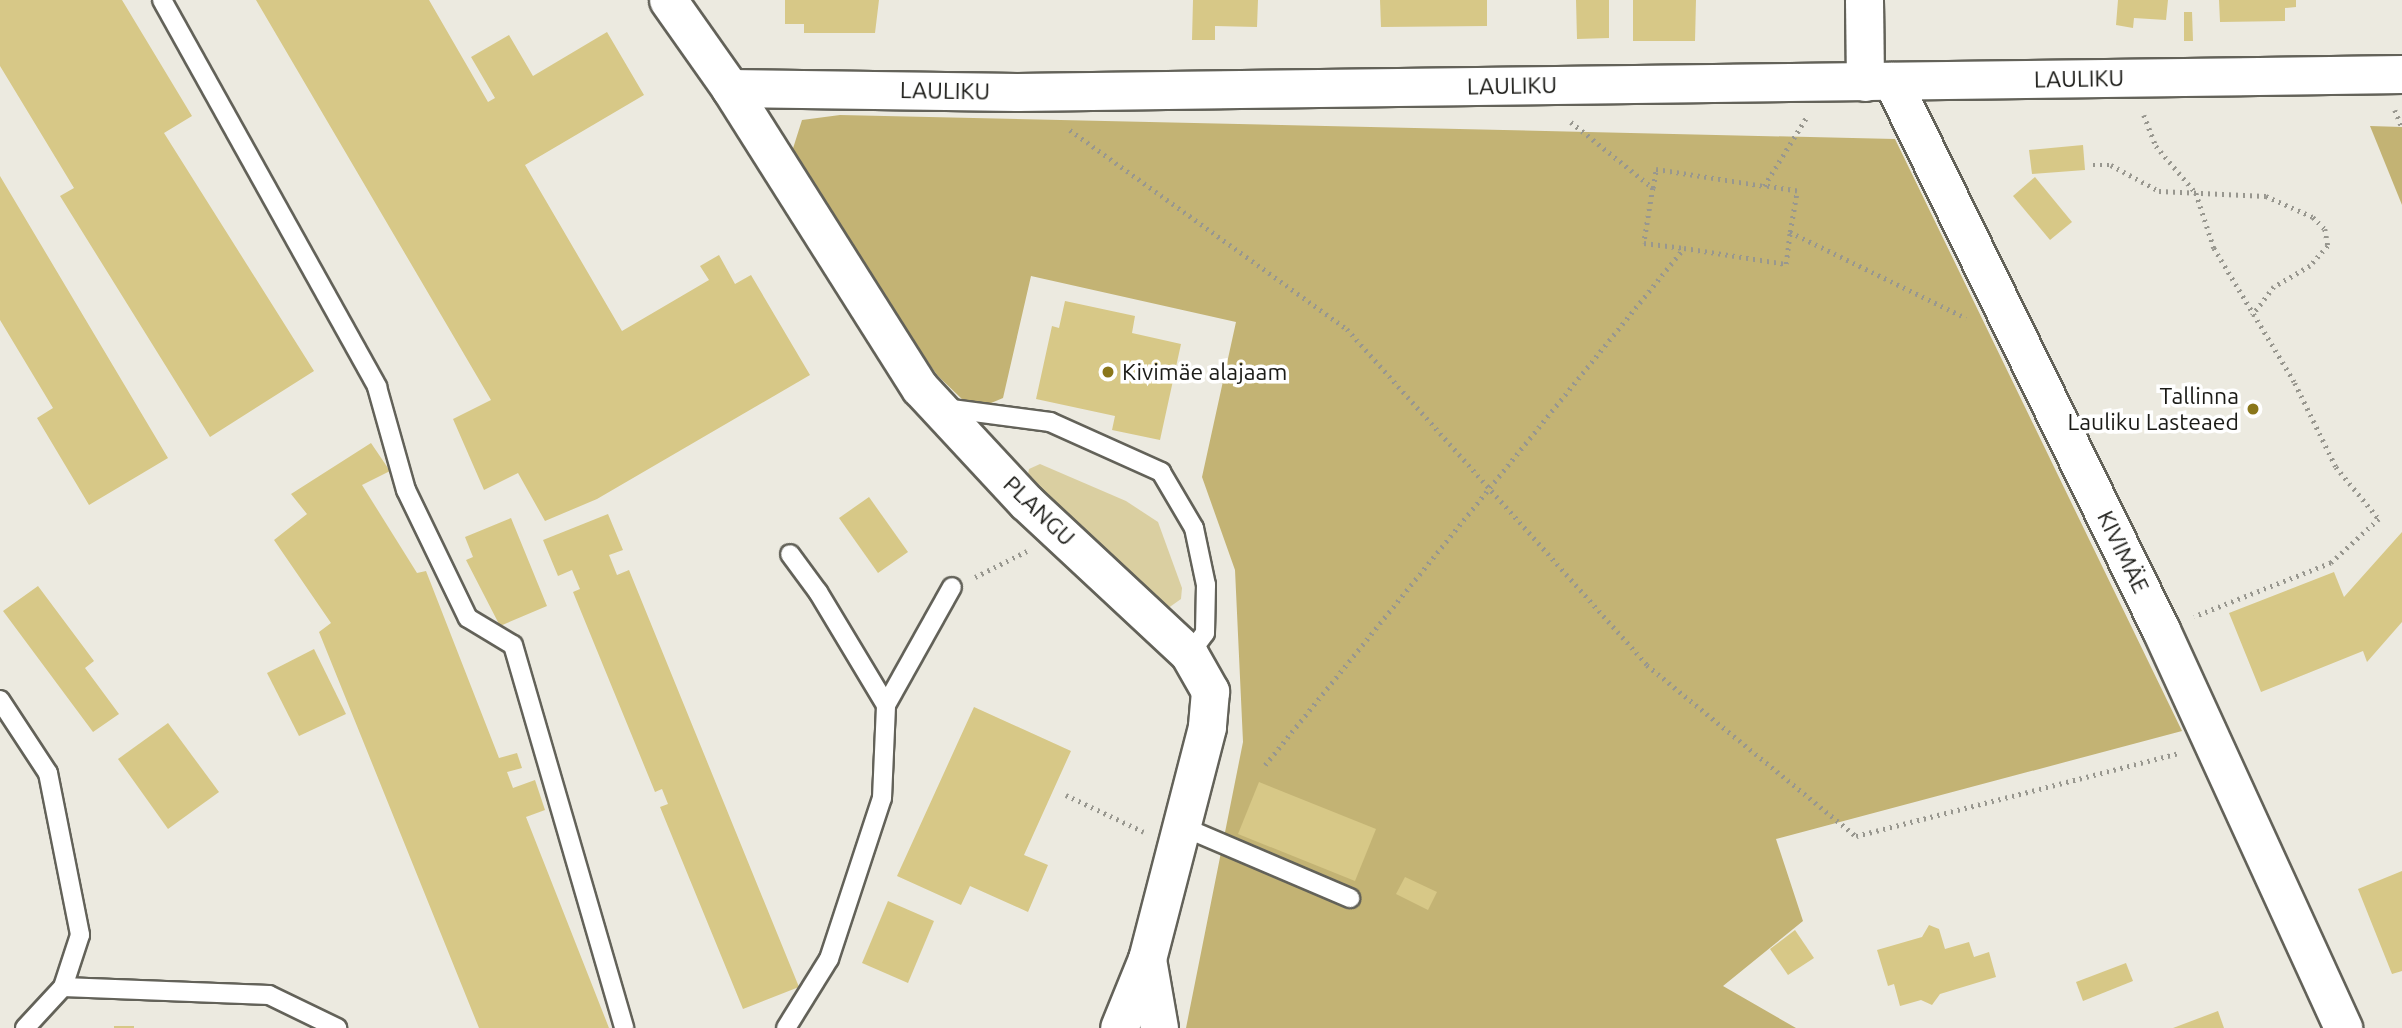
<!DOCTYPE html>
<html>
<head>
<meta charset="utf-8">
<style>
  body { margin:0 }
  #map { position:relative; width:2402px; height:1028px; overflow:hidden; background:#eceae0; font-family:Ubuntu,sans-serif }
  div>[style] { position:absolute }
  .green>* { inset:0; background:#dacfa1 }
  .forest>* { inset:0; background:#c3b374 }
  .building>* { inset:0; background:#d7c887 }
  .path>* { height:4.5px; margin-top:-2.25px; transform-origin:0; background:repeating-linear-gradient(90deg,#98978f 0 2px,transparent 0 7px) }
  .roads { filter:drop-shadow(2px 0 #636259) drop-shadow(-2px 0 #636259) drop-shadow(0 2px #636259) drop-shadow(0 -2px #636259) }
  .service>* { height:18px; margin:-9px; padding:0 9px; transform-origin:9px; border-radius:9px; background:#fff }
  .minor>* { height:37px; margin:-18.5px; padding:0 18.5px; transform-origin:18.5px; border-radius:18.5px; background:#fff }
  .dots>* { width:19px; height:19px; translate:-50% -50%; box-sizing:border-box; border:4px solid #fff; border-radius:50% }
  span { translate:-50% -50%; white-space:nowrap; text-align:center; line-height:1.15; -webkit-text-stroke:7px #fff; paint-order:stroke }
  .street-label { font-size:23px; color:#1b1b17 }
  .poi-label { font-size:23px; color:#1b1b17 }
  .left { translate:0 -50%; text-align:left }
  .right { translate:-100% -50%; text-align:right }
</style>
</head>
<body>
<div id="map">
  <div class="green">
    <i style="clip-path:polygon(1040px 464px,1126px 501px,1158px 522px,1182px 588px,1181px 599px,1164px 611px,1027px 479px,1029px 469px)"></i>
  </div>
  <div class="forest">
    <i style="clip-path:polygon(840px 115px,1895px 139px,2182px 731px,1776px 839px,1803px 921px,1723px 986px,1796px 1028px,1186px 1028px,1243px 742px,1235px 570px,1202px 477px,1236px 322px,1031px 276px,1003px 398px,984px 406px,964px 401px,937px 375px,789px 161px,802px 120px)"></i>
    <i style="clip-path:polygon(2370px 126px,2402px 127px,2402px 205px)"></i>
  </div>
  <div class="building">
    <i style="clip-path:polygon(0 0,122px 0,192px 116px,164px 133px,314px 371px,210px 437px,60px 196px,74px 188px,0 66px)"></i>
    <i style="clip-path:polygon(256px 0,429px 0,488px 102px,495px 98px,471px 57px,509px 35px,533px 76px,607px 32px,644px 95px,525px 165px,622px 331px,709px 280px,700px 266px,719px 255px,735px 284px,751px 275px,810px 375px,597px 499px,545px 521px,518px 473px,484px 490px,453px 419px,491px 400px)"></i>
    <i style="clip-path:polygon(785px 0,879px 0,875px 33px,804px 33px,804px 24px,785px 24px)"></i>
    <i style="clip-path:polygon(1193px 0,1258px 0,1257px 27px,1215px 26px,1215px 40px,1192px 40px)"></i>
    <i style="clip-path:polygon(1380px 0,1487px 0,1487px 26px,1381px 27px)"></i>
    <i style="clip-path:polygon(1576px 0,1609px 0,1609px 38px,1577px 39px)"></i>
    <i style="clip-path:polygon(1633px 0,1696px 0,1695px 41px,1633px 41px)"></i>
    <i style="clip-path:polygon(2118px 0,2168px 0,2166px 20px,2134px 18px,2133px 28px,2116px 25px)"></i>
    <i style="clip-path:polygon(2219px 0,2296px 0,2296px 7px,2285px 8px,2285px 21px,2220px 22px)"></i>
    <i style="clip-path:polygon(2184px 12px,2192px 12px,2193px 41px,2184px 41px)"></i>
    <i style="clip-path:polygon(2083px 145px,2085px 170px,2032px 174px,2029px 150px)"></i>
    <i style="clip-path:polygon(0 176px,168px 458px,89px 505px,37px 418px,53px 408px,0 320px)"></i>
    <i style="clip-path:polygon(2035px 177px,2072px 222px,2050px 240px,2013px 196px)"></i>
    <i style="clip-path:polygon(1065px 301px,1135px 316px,1132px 333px,1181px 344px,1160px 440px,1112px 430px,1115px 416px,1036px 399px,1052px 326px,1059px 328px)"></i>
    <i style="clip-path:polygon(371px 443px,390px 471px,362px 485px,417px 573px,426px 571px,499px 758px,517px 753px,522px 768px,507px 772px,513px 788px,535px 780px,545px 810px,526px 817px,609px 1028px,479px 1028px,319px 632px,331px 623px,274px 540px,307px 514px,291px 494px)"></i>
    <i style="clip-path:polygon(869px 497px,908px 552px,878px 573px,839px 518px)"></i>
    <i style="clip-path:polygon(608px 514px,623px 550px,609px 555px,617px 575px,629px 570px,799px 987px,743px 1009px,660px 807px,668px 804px,662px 789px,655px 792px,573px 592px,580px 589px,572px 570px,558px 576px,543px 540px)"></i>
    <i style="clip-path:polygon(511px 518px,547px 606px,500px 626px,466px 560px,473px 557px,465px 537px)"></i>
    <i style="clip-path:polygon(2402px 532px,2402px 622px,2367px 662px,2363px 651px,2261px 692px,2229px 613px,2334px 572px,2344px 597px)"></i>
    <i style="clip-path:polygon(38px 586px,94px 661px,85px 668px,119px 714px,93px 732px,3px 611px)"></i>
    <i style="clip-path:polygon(314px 649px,346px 714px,299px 736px,267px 673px)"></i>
    <i style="clip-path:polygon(974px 707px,1071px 751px,1024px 855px,1048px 865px,1028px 912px,970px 886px,961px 905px,897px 876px)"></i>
    <i style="clip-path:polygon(168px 723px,219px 792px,168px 829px,118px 759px)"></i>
    <i style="clip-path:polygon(1259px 782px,1376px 829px,1355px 881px,1238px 834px)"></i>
    <i style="clip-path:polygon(2402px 871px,2402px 971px,2392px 974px,2358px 889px)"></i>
    <i style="clip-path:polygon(1405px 877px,1437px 892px,1428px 910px,1396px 894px)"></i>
    <i style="clip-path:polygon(888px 901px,934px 921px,908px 983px,862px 963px)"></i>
    <i style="clip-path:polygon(1929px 925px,1939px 929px,1945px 949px,1969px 942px,1974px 957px,1989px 952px,1996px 977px,1940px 994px,1932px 1005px,1921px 1000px,1900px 1006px,1894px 984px,1888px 986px,1877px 950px,1922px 937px)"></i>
    <i style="clip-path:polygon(1795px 930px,1814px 958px,1788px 975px,1770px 949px)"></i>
    <i style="clip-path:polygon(2126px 963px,2133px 981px,2083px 1001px,2076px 982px)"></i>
    <i style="clip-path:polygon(2218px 1011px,2224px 1028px,2173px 1028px)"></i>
    <i style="clip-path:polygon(114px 1026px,134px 1026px,134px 1028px,114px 1028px)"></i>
  </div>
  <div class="path">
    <i style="left:2395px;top:110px;width:18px;rotate:68deg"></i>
    <i style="left:2144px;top:115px;width:33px;rotate:69deg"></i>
    <i style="left:2156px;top:146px;width:62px;rotate:49.6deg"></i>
    <i style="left:2196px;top:193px;width:58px;rotate:71.9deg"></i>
    <i style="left:2214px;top:248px;width:157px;rotate:59deg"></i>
    <i style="left:2295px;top:383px;width:93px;rotate:64deg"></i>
    <i style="left:2336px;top:467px;width:67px;rotate:50.4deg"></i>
    <i style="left:2379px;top:519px;width:65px;rotate:137.5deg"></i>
    <i style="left:2331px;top:563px;width:147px;rotate:158.5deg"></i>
    <i style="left:1571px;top:122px;width:105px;rotate:38.8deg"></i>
    <i style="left:1653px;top:188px;width:56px;rotate:99.3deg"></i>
    <i style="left:1644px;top:243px;width:40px;rotate:7.1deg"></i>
    <i style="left:1070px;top:130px;width:341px;rotate:35.7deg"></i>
    <i style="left:1347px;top:329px;width:450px;rotate:48.2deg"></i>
    <i style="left:1647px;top:665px;width:270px;rotate:39.3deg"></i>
    <i style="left:1856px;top:836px;width:333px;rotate:-14.4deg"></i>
    <i style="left:2093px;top:165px;width:18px"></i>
    <i style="left:2111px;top:165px;width:55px;rotate:28.4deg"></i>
    <i style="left:2159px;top:191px;width:107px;rotate:2.7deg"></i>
    <i style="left:2266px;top:196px;width:51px;rotate:24.1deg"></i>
    <i style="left:2313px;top:217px;width:17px;rotate:45deg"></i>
    <i style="left:2325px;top:229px;width:17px;rotate:80deg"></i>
    <i style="left:2328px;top:246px;width:27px;rotate:132deg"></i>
    <i style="left:2310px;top:266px;width:42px;rotate:149.7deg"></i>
    <i style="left:2274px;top:287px;width:36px;rotate:127deg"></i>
    <i style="left:1653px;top:188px;width:19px;rotate:-81deg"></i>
    <i style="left:1656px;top:169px;width:109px;rotate:8.9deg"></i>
    <i style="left:1790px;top:232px;width:42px;rotate:-80.3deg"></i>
    <i style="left:1797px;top:191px;width:33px;rotate:-171deg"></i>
    <i style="left:1764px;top:186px;width:80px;rotate:-58.3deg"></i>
    <i style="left:975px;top:577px;width:58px;rotate:-26.6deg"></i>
    <i style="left:1265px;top:765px;width:665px;rotate:-50.98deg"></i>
    <i style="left:1684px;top:248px;width:103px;rotate:8.9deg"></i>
    <i style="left:1786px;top:264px;width:32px;rotate:-83deg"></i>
    <i style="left:1790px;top:232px;width:196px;rotate:26deg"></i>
    <i style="left:1066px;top:795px;width:86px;rotate:25.4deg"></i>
  </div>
  <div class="roads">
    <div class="service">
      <i style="left:162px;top:0;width:443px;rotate:60.9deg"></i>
      <i style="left:377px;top:387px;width:107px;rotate:74.3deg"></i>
      <i style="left:406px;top:490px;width:142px;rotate:64.2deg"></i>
      <i style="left:468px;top:618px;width:52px;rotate:31deg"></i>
      <i style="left:513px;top:645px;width:399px;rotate:73.8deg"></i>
      <i style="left:944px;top:408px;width:107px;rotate:7.5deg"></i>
      <i style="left:1050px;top:422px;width:122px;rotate:24.2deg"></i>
      <i style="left:1161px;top:472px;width:65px;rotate:59.5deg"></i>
      <i style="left:1194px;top:528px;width:58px;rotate:78.1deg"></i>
      <i style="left:1206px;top:585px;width:48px;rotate:91.2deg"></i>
      <i style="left:1205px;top:633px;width:26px;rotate:127deg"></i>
      <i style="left:0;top:700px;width:87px;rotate:56.7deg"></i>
      <i style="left:48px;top:773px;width:165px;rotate:78.8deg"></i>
      <i style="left:80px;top:935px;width:55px;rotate:108.1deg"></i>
      <i style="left:63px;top:987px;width:56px;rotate:132.8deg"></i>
      <i style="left:886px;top:705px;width:135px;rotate:-60.8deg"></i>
      <i style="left:1181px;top:826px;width:184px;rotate:23.1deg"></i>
      <i style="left:63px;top:987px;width:206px;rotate:2.2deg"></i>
      <i style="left:269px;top:995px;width:76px;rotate:25.9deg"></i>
      <i style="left:786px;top:1028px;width:81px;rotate:-58.1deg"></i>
      <i style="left:829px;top:959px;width:169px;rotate:-71.8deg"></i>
      <i style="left:882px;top:798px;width:93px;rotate:-87.5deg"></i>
      <i style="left:886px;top:705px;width:132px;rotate:-121deg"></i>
      <i style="left:818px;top:592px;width:47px;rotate:-126.4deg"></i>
    </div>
    <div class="minor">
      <i style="left:668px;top:0;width:108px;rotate:54.8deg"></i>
      <i style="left:730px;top:88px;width:287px;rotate:0.8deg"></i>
      <i style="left:1017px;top:92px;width:1385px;rotate:-0.74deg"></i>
      <i style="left:1864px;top:0;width:82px;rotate:89.3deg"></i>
      <i style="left:1892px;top:81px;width:611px;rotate:63.9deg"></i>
      <i style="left:2161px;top:630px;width:438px;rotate:65.4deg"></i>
      <i style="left:730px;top:88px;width:355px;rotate:57.7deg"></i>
      <i style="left:920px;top:388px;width:156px;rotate:47.1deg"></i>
      <i style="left:1026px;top:502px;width:223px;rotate:43deg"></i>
      <i style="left:1189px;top:654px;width:43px;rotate:60.4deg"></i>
      <i style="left:1210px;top:691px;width:36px;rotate:95deg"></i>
      <i style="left:1207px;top:727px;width:240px;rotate:104.5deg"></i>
      <i style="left:1147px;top:959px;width:74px;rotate:112.1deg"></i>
      <i style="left:1147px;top:959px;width:70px;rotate:80.1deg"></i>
    </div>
  </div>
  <div class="dots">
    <i style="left:1108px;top:372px;background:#8a761a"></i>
    <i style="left:2253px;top:409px;background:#8a761a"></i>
  </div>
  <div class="street-label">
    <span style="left:2079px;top:79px;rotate:-1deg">LAULIKU</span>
    <span style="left:1512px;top:86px;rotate:-1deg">LAULIKU</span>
    <span style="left:945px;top:91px;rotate:1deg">LAULIKU</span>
    <span style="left:1039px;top:511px;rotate:44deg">PLANGU</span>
    <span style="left:2123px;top:552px;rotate:64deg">KIVIMÄE</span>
  </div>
  <div class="poi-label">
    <span class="left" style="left:1122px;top:372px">Kivimäe alajaam</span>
    <span class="right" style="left:2239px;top:409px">Tallinna<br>Lauliku Lasteaed</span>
  </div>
</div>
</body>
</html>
